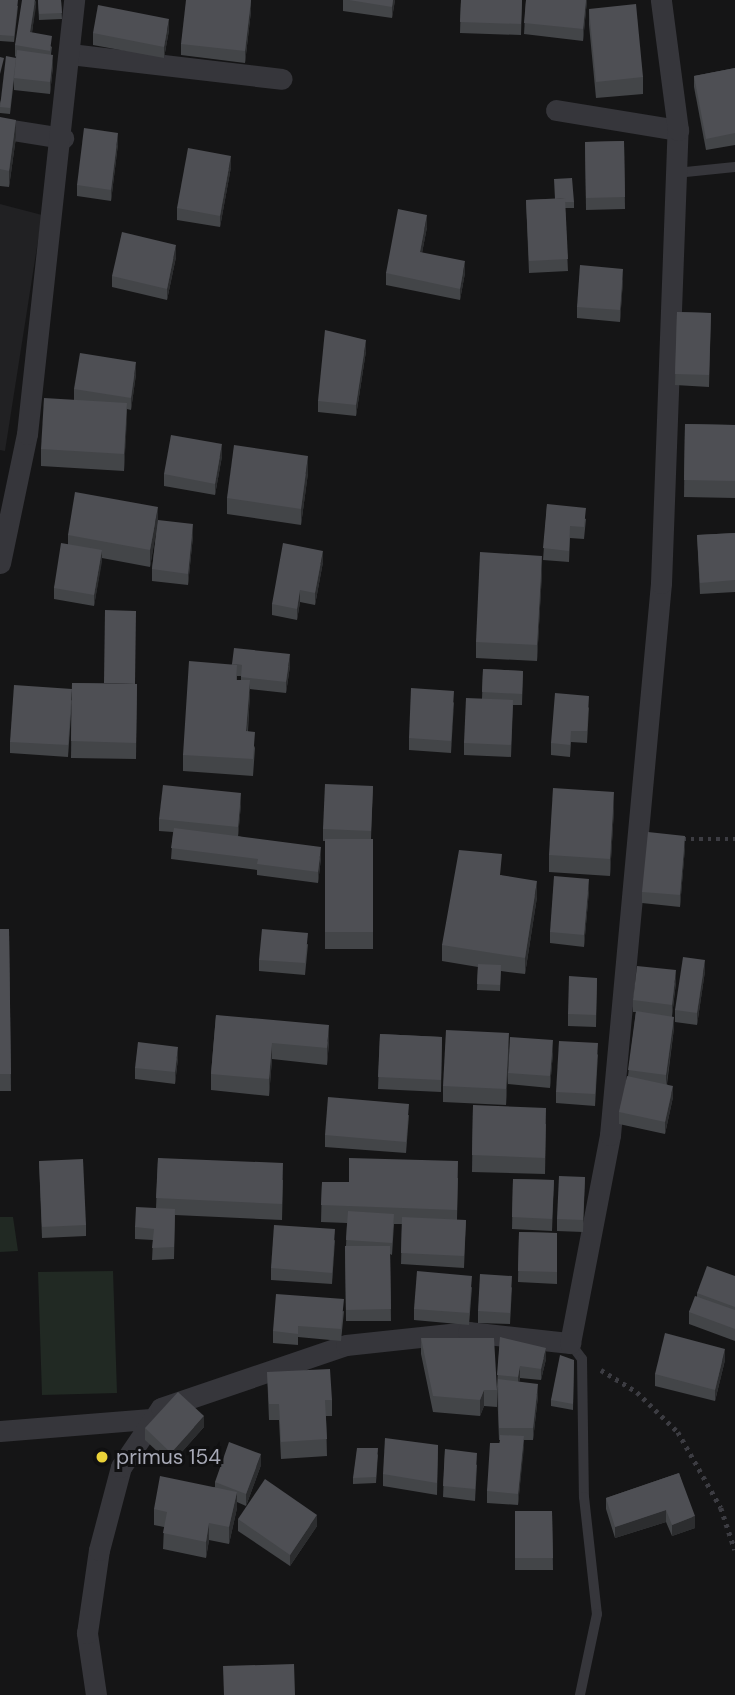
<!DOCTYPE html>
<html>
<head>
<meta charset="utf-8">
<style>
  body { margin:0 }
  #map { position:relative; width:735px; height:1695px; overflow:hidden; background:#151516; font-family:"DM Sans",sans-serif }
  div>[style] { position:absolute }
  .built>* { inset:0; background:#212123 }
  .green>* { inset:0; background:#212923 }
  .path>* { height:4.5px; margin-top:-2.25px; transform-origin:0; background:repeating-linear-gradient(90deg,#3c3c42 0 3.5px,transparent 0 8.5px) }
  .service>* { height:10px; margin:-5px; padding:0 5px; transform-origin:5px; border-radius:5px; background:#36363b }
  .minor>* { height:21px; margin:-10.5px; padding:0 10.5px; transform-origin:10.5px; border-radius:10.5px; background:#36363b }
  .wall>* { inset:0; background:#434548 }
  .shaded-wall>* { inset:0; background:#2c2d2f }
  .building>* { inset:0; background:#4e4f54 }
  .dots>* { width:19px; height:19px; translate:-50% -50%; box-sizing:border-box; border:4px solid #101011; border-radius:50% }
  span { translate:-50% -50%; white-space:nowrap; text-align:center; line-height:1.15; -webkit-text-stroke:6px #101011; paint-order:stroke }
  .poi-label { font-size:21px; color:#a7a9b6 }
  .left { translate:0 -50%; text-align:left }
</style>
</head>
<body>
<div id="map">
  <div class="built">
    <i style="clip-path:polygon(0 204px,42px 215px,5px 451px,0 450px)"></i>
  </div>
  <div class="green">
    <i style="clip-path:polygon(0 1217px,13px 1217px,18px 1251px,0 1252px)"></i>
    <i style="clip-path:polygon(113px 1271px,117px 1393px,42px 1395px,38px 1272px)"></i>
  </div>
  <div class="path">
    <i style="left:682px;top:839px;width:53px"></i>
    <i style="left:601px;top:1370px;width:42px;rotate:31.4deg"></i>
    <i style="left:637px;top:1392px;width:57px;rotate:44.3deg"></i>
    <i style="left:678px;top:1432px;width:87px;rotate:60.5deg"></i>
    <i style="left:721px;top:1508px;width:44px;rotate:71.6deg"></i>
  </div>
  <div class="service">
    <i style="left:676px;top:173px;width:59px;rotate:-5.8deg"></i>
    <i style="left:570px;top:1343px;width:20px;rotate:53deg"></i>
    <i style="left:582px;top:1359px;width:138px;rotate:89.2deg"></i>
    <i style="left:584px;top:1497px;width:118px;rotate:83.7deg"></i>
    <i style="left:597px;top:1614px;width:83px;rotate:101.9deg"></i>
  </div>
  <div class="minor">
    <i style="left:70px;top:54px;width:213px;rotate:6.7deg"></i>
    <i style="left:556px;top:110px;width:124px;rotate:9.3deg"></i>
    <i style="left:0;top:128px;width:64px;rotate:9deg"></i>
    <i style="left:0;top:563px;width:132px;rotate:-78.2deg"></i>
    <i style="left:27px;top:434px;width:437px;rotate:-83.8deg"></i>
    <i style="left:0;top:1431px;width:148px;rotate:-4.6deg"></i>
    <i style="left:96px;top:1695px;width:63px;rotate:-98.3deg"></i>
    <i style="left:87px;top:1633px;width:84px;rotate:-81.8deg"></i>
    <i style="left:99px;top:1550px;width:86px;rotate:-75.2deg"></i>
    <i style="left:121px;top:1467px;width:71px;rotate:-55.9deg"></i>
    <i style="left:161px;top:1408px;width:195px;rotate:-18.8deg"></i>
    <i style="left:346px;top:1345px;width:123px;rotate:-6.1deg"></i>
    <i style="left:468px;top:1332px;width:103px;rotate:6.2deg"></i>
    <i style="left:570px;top:1343px;width:212px;rotate:-79.1deg"></i>
    <i style="left:610px;top:1135px;width:554px;rotate:-84.72deg"></i>
    <i style="left:661px;top:583px;width:453px;rotate:-87.9deg"></i>
    <i style="left:678px;top:130px;width:131px;rotate:-97.5deg"></i>
  </div>
  <div class="wall">
    <i style="clip-path:polygon(0 0,18px 6px,14px 42px,0 41px)"></i>
    <i style="clip-path:polygon(36px 0,32px 33px,52px 47px,51px 54px,53px 66px,50px 94px,14px 90px,14px 80px,10px 114px,0 113px,0 103px,16px 57px,15px 56px,15px 45px)"></i>
    <i style="clip-path:polygon(38px 0,61px 0,62px 19px,39px 20px)"></i>
    <i style="clip-path:polygon(251px 0,251px 11px,245px 63px,181px 55px,181px 44px)"></i>
    <i style="clip-path:polygon(343px 0,395px 0,392px 18px,343px 11px)"></i>
    <i style="clip-path:polygon(461px 0,522px 0,521px 35px,460px 33px)"></i>
    <i style="clip-path:polygon(526px 0,587px 0,583px 41px,524px 34px)"></i>
    <i style="clip-path:polygon(589px 9px,643px 77px,643px 94px,596px 98px,589px 25px)"></i>
    <i style="clip-path:polygon(169px 30px,164px 58px,93px 45px,93px 33px)"></i>
    <i style="clip-path:polygon(735px 68px,735px 145px,706px 150px,694px 87px,694px 76px)"></i>
    <i style="clip-path:polygon(0 117px,16px 137px,9px 187px,0 186px)"></i>
    <i style="clip-path:polygon(624px 141px,625px 209px,586px 210px,585px 142px)"></i>
    <i style="clip-path:polygon(118px 144px,111px 201px,77px 196px,77px 185px)"></i>
    <i style="clip-path:polygon(231px 167px,220px 227px,177px 220px,177px 208px)"></i>
    <i style="clip-path:polygon(555px 199px,574px 202px,574px 208px,565px 208px,568px 271px,529px 273px,526px 200px)"></i>
    <i style="clip-path:polygon(427px 227px,422px 253px,465px 273px,460px 300px,386px 285px,386px 273px)"></i>
    <i style="clip-path:polygon(176px 257px,167px 300px,112px 287px,112px 276px)"></i>
    <i style="clip-path:polygon(623px 280px,620px 322px,577px 318px,577px 307px)"></i>
    <i style="clip-path:polygon(677px 312px,711px 313px,709px 387px,675px 385px)"></i>
    <i style="clip-path:polygon(366px 351px,356px 416px,318px 412px,318px 401px)"></i>
    <i style="clip-path:polygon(136px 374px,131px 410px,127px 409px,124px 471px,41px 466px,41px 449px,74px 400px,74px 389px)"></i>
    <i style="clip-path:polygon(685px 424px,735px 425px,735px 498px,684px 497px)"></i>
    <i style="clip-path:polygon(222px 456px,215px 495px,164px 486px,164px 474px)"></i>
    <i style="clip-path:polygon(308px 473px,301px 525px,227px 514px,227px 498px)"></i>
    <i style="clip-path:polygon(547px 504px,586px 519px,584px 539px,570px 538px,569px 562px,543px 560px)"></i>
    <i style="clip-path:polygon(158px 522px,193px 536px,188px 585px,152px 581px,152px 569px,157px 525px,150px 567px,102px 558px,94px 606px,54px 599px,54px 588px,68px 544px,68px 535px)"></i>
    <i style="clip-path:polygon(735px 533px,735px 592px,700px 594px,697px 535px)"></i>
    <i style="clip-path:polygon(323px 562px,315px 605px,300px 602px,297px 620px,272px 615px,272px 604px)"></i>
    <i style="clip-path:polygon(542px 572px,537px 661px,476px 658px,476px 642px)"></i>
    <i style="clip-path:polygon(evenodd,232px 664px,290px 666px,286px 693px,250px 689px,248px 731px,255px 748px,253px 776px,183px 771px,183px 755px,232px 664px,237px 676px,241px 676px,241px 680px,237px 680px,237px 676px)"></i>
    <i style="clip-path:polygon(483px 669px,523px 671px,522px 705px,513px 705px,511px 757px,464px 755px,464px 743px,482px 699px)"></i>
    <i style="clip-path:polygon(72px 683px,137px 684px,136px 759px,71px 758px)"></i>
    <i style="clip-path:polygon(72px 700px,68px 757px,10px 753px,10px 742px)"></i>
    <i style="clip-path:polygon(454px 702px,451px 753px,409px 750px,409px 738px)"></i>
    <i style="clip-path:polygon(589px 707px,587px 743px,571px 742px,570px 757px,551px 755px,551px 743px)"></i>
    <i style="clip-path:polygon(373px 786px,371px 839px,373px 839px,373px 949px,325px 949px,325px 841px,323px 841px,323px 829px)"></i>
    <i style="clip-path:polygon(241px 804px,238px 836px,321px 858px,318px 883px,257px 875px,257px 870px,171px 859px,173px 832px,159px 831px,159px 819px)"></i>
    <i style="clip-path:polygon(614px 808px,610px 876px,549px 872px,549px 855px)"></i>
    <i style="clip-path:polygon(685px 847px,680px 907px,642px 903px,642px 892px)"></i>
    <i style="clip-path:polygon(501px 875px,537px 897px,525px 974px,501px 971px,500px 991px,477px 990px,478px 967px,442px 961px,442px 945px)"></i>
    <i style="clip-path:polygon(589px 890px,584px 947px,550px 943px,550px 932px)"></i>
    <i style="clip-path:polygon(0 929px,9px 929px,11px 1091px,0 1091px)"></i>
    <i style="clip-path:polygon(308px 944px,305px 975px,259px 971px,259px 960px)"></i>
    <i style="clip-path:polygon(705px 971px,697px 1025px,675px 1022px,675px 1010px)"></i>
    <i style="clip-path:polygon(597px 978px,596px 1027px,568px 1026px,568px 1014px)"></i>
    <i style="clip-path:polygon(676px 982px,672px 1016px,674px 1028px,667px 1084px,673px 1097px,665px 1134px,619px 1124px,619px 1112px,628px 1076px,636px 1012px,633px 1012px,633px 1000px)"></i>
    <i style="clip-path:polygon(216px 1015px,329px 1042px,327px 1065px,272px 1059px,269px 1096px,211px 1090px,211px 1074px)"></i>
    <i style="clip-path:polygon(380px 1034px,442px 1037px,441px 1092px,378px 1089px)"></i>
    <i style="clip-path:polygon(509px 1049px,506px 1105px,443px 1102px,443px 1086px)"></i>
    <i style="clip-path:polygon(553px 1052px,550px 1088px,508px 1084px,508px 1073px)"></i>
    <i style="clip-path:polygon(598px 1054px,595px 1106px,556px 1103px,556px 1092px)"></i>
    <i style="clip-path:polygon(178px 1058px,175px 1084px,135px 1079px,135px 1068px)"></i>
    <i style="clip-path:polygon(473px 1105px,546px 1124px,545px 1174px,472px 1172px)"></i>
    <i style="clip-path:polygon(409px 1115px,406px 1153px,325px 1147px,325px 1135px)"></i>
    <i style="clip-path:polygon(158px 1158px,283px 1180px,282px 1220px,175px 1215px,174px 1259px,152px 1260px,153px 1240px,135px 1239px,135px 1227px,156px 1208px)"></i>
    <i style="clip-path:polygon(39px 1161px,86px 1225px,86px 1236px,42px 1238px)"></i>
    <i style="clip-path:polygon(585px 1177px,583px 1232px,557px 1231px,557px 1219px)"></i>
    <i style="clip-path:polygon(458px 1178px,457px 1220px,466px 1220px,464px 1268px,401px 1264px,402px 1224px,394px 1224px,392px 1255px,390px 1254px,391px 1321px,346px 1321px,345px 1246px,346px 1246px,347px 1223px,321px 1222px,322px 1182px,349px 1182px)"></i>
    <i style="clip-path:polygon(513px 1179px,554px 1180px,552px 1231px,512px 1229px)"></i>
    <i style="clip-path:polygon(519px 1232px,557px 1233px,557px 1284px,518px 1282px)"></i>
    <i style="clip-path:polygon(335px 1240px,332px 1284px,271px 1280px,271px 1268px)"></i>
    <i style="clip-path:polygon(735px 1276px,735px 1341px,689px 1324px,689px 1312px,697px 1296px,697px 1293px)"></i>
    <i style="clip-path:polygon(472px 1287px,469px 1325px,414px 1320px,414px 1309px)"></i>
    <i style="clip-path:polygon(512px 1287px,510px 1324px,478px 1323px,478px 1311px)"></i>
    <i style="clip-path:polygon(344px 1311px,341px 1341px,298px 1337px,298px 1345px,273px 1343px,273px 1331px)"></i>
    <i style="clip-path:polygon(500px 1337px,546px 1359px,541px 1380px,520px 1378px,519px 1382px,538px 1396px,533px 1440px,524px 1440px,518px 1505px,487px 1503px,487px 1491px,500px 1440px,499px 1440px,497px 1386px)"></i>
    <i style="clip-path:polygon(421px 1338px,497px 1390px,497px 1407px,484px 1406px,480px 1416px,433px 1412px,421px 1354px)"></i>
    <i style="clip-path:polygon(574px 1360px,573px 1410px,551px 1406px,551px 1400px)"></i>
    <i style="clip-path:polygon(725px 1360px,715px 1401px,655px 1386px,655px 1374px)"></i>
    <i style="clip-path:polygon(267px 1372px,332px 1400px,332px 1416px,326px 1416px,327px 1456px,281px 1459px,279px 1420px,269px 1420px)"></i>
    <i style="clip-path:polygon(204px 1427px,171px 1464px,145px 1440px,145px 1428px)"></i>
    <i style="clip-path:polygon(438px 1445px,437px 1495px,383px 1486px,383px 1474px)"></i>
    <i style="clip-path:polygon(445px 1449px,477px 1465px,475px 1501px,443px 1497px)"></i>
    <i style="clip-path:polygon(378px 1454px,376px 1483px,353px 1484px,353px 1478px)"></i>
    <i style="clip-path:polygon(261px 1465px,246px 1506px,237px 1502px,237px 1508px,229px 1544px,209px 1540px,206px 1558px,163px 1549px,164px 1527px,154px 1525px,154px 1509px,215px 1487px,215px 1482px)"></i>
    <i style="clip-path:polygon(679px 1473px,695px 1528px,672px 1536px,666px 1522px,615px 1538px,606px 1509px,606px 1498px)"></i>
    <i style="clip-path:polygon(515px 1511px,552px 1511px,553px 1570px,515px 1570px)"></i>
    <i style="clip-path:polygon(238px 1519px,317px 1526px,290px 1566px,238px 1531px)"></i>
  </div>
  <div class="shaded-wall">
    <i style="clip-path:polygon(35px 0,36px 7px,30px 44px,30px 32px)"></i>
    <i style="clip-path:polygon(251px 0,251px 11px,245px 63px,245px 51px)"></i>
    <i style="clip-path:polygon(393px 0,395px 0,392px 18px,392px 7px)"></i>
    <i style="clip-path:polygon(586px 0,587px 0,583px 41px,583px 29px)"></i>
    <i style="clip-path:polygon(169px 19px,169px 30px,164px 58px,164px 47px)"></i>
    <i style="clip-path:polygon(53px 55px,53px 66px,50px 94px,50px 82px)"></i>
    <i style="clip-path:polygon(16px 120px,16px 137px,9px 187px,9px 171px)"></i>
    <i style="clip-path:polygon(118px 133px,118px 144px,111px 201px,111px 190px)"></i>
    <i style="clip-path:polygon(231px 156px,231px 167px,220px 227px,220px 216px)"></i>
    <i style="clip-path:polygon(427px 215px,427px 227px,420px 264px,420px 252px)"></i>
    <i style="clip-path:polygon(176px 245px,176px 257px,167px 300px,167px 289px)"></i>
    <i style="clip-path:polygon(465px 261px,465px 273px,460px 300px,460px 289px)"></i>
    <i style="clip-path:polygon(623px 269px,623px 280px,620px 322px,620px 310px)"></i>
    <i style="clip-path:polygon(366px 340px,366px 351px,356px 416px,356px 405px)"></i>
    <i style="clip-path:polygon(136px 362px,136px 374px,131px 410px,131px 398px)"></i>
    <i style="clip-path:polygon(127px 403px,127px 420px,124px 471px,124px 454px)"></i>
    <i style="clip-path:polygon(222px 444px,222px 456px,215px 495px,215px 484px)"></i>
    <i style="clip-path:polygon(308px 456px,308px 473px,301px 525px,301px 509px)"></i>
    <i style="clip-path:polygon(158px 507px,158px 523px,150px 567px,150px 550px)"></i>
    <i style="clip-path:polygon(193px 524px,193px 536px,188px 585px,188px 574px)"></i>
    <i style="clip-path:polygon(102px 550px,102px 562px,94px 606px,94px 595px)"></i>
    <i style="clip-path:polygon(323px 551px,323px 562px,315px 605px,315px 593px)"></i>
    <i style="clip-path:polygon(542px 556px,542px 572px,537px 661px,537px 645px)"></i>
    <i style="clip-path:polygon(300px 590px,300px 602px,297px 620px,297px 609px)"></i>
    <i style="clip-path:polygon(290px 654px,290px 666px,286px 693px,286px 682px)"></i>
    <i style="clip-path:polygon(250px 680px,250px 697px,246px 748px,246px 731px)"></i>
    <i style="clip-path:polygon(614px 792px,614px 808px,610px 876px,610px 859px)"></i>
    <i style="clip-path:polygon(241px 793px,241px 804px,238px 838px,238px 827px)"></i>
    <i style="clip-path:polygon(685px 836px,685px 847px,680px 907px,680px 895px)"></i>
    <i style="clip-path:polygon(321px 847px,321px 858px,318px 883px,318px 872px)"></i>
    <i style="clip-path:polygon(589px 879px,589px 890px,584px 947px,584px 935px)"></i>
    <i style="clip-path:polygon(537px 881px,537px 897px,525px 974px,525px 958px)"></i>
    <i style="clip-path:polygon(705px 960px,705px 971px,697px 1025px,697px 1013px)"></i>
    <i style="clip-path:polygon(676px 970px,676px 982px,672px 1016px,672px 1005px)"></i>
    <i style="clip-path:polygon(674px 1017px,674px 1028px,666px 1087px,666px 1075px)"></i>
    <i style="clip-path:polygon(329px 1025px,329px 1042px,327px 1065px,327px 1048px)"></i>
    <i style="clip-path:polygon(509px 1033px,509px 1049px,506px 1105px,506px 1089px)"></i>
    <i style="clip-path:polygon(553px 1040px,553px 1052px,550px 1088px,550px 1076px)"></i>
    <i style="clip-path:polygon(272px 1043px,272px 1059px,269px 1096px,269px 1079px)"></i>
    <i style="clip-path:polygon(178px 1047px,178px 1058px,175px 1084px,175px 1072px)"></i>
    <i style="clip-path:polygon(673px 1086px,673px 1097px,665px 1134px,665px 1122px)"></i>
    <i style="clip-path:polygon(546px 1348px,546px 1359px,541px 1380px,541px 1369px)"></i>
    <i style="clip-path:polygon(725px 1349px,725px 1360px,715px 1401px,715px 1390px)"></i>
    <i style="clip-path:polygon(520px 1366px,520px 1378px,518px 1388px,518px 1377px)"></i>
    <i style="clip-path:polygon(538px 1384px,538px 1396px,533px 1440px,533px 1428px)"></i>
    <i style="clip-path:polygon(484px 1390px,484px 1406px,480px 1416px,480px 1400px)"></i>
    <i style="clip-path:polygon(204px 1416px,204px 1427px,171px 1464px,171px 1453px)"></i>
    <i style="clip-path:polygon(524px 1436px,524px 1448px,518px 1505px,518px 1494px)"></i>
    <i style="clip-path:polygon(261px 1454px,261px 1465px,246px 1506px,246px 1494px)"></i>
    <i style="clip-path:polygon(237px 1492px,237px 1508px,229px 1544px,229px 1527px)"></i>
    <i style="clip-path:polygon(666px 1510px,666px 1522px,615px 1538px,615px 1527px)"></i>
    <i style="clip-path:polygon(317px 1515px,317px 1526px,290px 1566px,290px 1555px)"></i>
    <i style="clip-path:polygon(695px 1516px,695px 1528px,672px 1536px,672px 1525px)"></i>
    <i style="clip-path:polygon(209px 1523px,209px 1540px,206px 1558px,206px 1542px)"></i>
  </div>
  <div class="building">
    <i style="clip-path:polygon(0 0,18px 0,14px 36px,0 35px)"></i>
    <i style="clip-path:polygon(22px 0,35px 0,30px 32px,52px 36px,50px 51px,15px 45px)"></i>
    <i style="clip-path:polygon(38px 0,61px 0,62px 13px,39px 14px)"></i>
    <i style="clip-path:polygon(186px 0,251px 0,245px 51px,181px 44px)"></i>
    <i style="clip-path:polygon(349px 0,393px 0,392px 7px)"></i>
    <i style="clip-path:polygon(461px 0,522px 0,521px 24px,460px 22px)"></i>
    <i style="clip-path:polygon(526px 0,586px 0,583px 29px,524px 23px)"></i>
    <i style="clip-path:polygon(636px 4px,643px 77px,596px 82px,589px 9px)"></i>
    <i style="clip-path:polygon(98px 5px,169px 19px,164px 47px,93px 33px)"></i>
    <i style="clip-path:polygon(17px 50px,53px 55px,50px 82px,14px 78px)"></i>
    <i style="clip-path:polygon(6px 56px,16px 58px,10px 108px,0 107px)"></i>
    <i style="clip-path:polygon(0 57px,4px 58px,0 74px)"></i>
    <i style="clip-path:polygon(735px 68px,735px 133px,706px 139px,694px 76px)"></i>
    <i style="clip-path:polygon(0 117px,16px 120px,9px 171px,0 169px)"></i>
    <i style="clip-path:polygon(84px 128px,118px 133px,111px 190px,77px 185px)"></i>
    <i style="clip-path:polygon(624px 141px,625px 197px,586px 198px,585px 142px)"></i>
    <i style="clip-path:polygon(188px 148px,231px 156px,220px 216px,177px 208px)"></i>
    <i style="clip-path:polygon(572px 178px,574px 202px,565px 202px,565px 198px,555px 199px,554px 179px)"></i>
    <i style="clip-path:polygon(565px 198px,568px 259px,529px 261px,526px 200px)"></i>
    <i style="clip-path:polygon(398px 209px,427px 215px,420px 252px,465px 261px,460px 289px,386px 273px)"></i>
    <i style="clip-path:polygon(122px 232px,176px 245px,167px 289px,112px 276px)"></i>
    <i style="clip-path:polygon(580px 265px,623px 269px,620px 310px,577px 307px)"></i>
    <i style="clip-path:polygon(677px 312px,711px 313px,709px 375px,675px 374px)"></i>
    <i style="clip-path:polygon(325px 330px,366px 340px,356px 405px,318px 401px)"></i>
    <i style="clip-path:polygon(80px 353px,136px 362px,131px 398px,74px 389px)"></i>
    <i style="clip-path:polygon(44px 398px,127px 403px,124px 454px,41px 449px)"></i>
    <i style="clip-path:polygon(685px 424px,735px 425px,735px 481px,684px 480px)"></i>
    <i style="clip-path:polygon(171px 435px,222px 444px,215px 484px,164px 474px)"></i>
    <i style="clip-path:polygon(234px 445px,308px 456px,301px 509px,227px 498px)"></i>
    <i style="clip-path:polygon(75px 492px,158px 507px,150px 550px,68px 535px)"></i>
    <i style="clip-path:polygon(547px 504px,586px 508px,584px 527px,570px 526px,569px 551px,543px 548px)"></i>
    <i style="clip-path:polygon(158px 520px,193px 524px,188px 574px,152px 569px)"></i>
    <i style="clip-path:polygon(735px 533px,735px 580px,700px 583px,697px 535px)"></i>
    <i style="clip-path:polygon(61px 543px,102px 550px,94px 595px,54px 588px)"></i>
    <i style="clip-path:polygon(283px 543px,323px 551px,315px 593px,300px 590px,297px 609px,272px 604px)"></i>
    <i style="clip-path:polygon(480px 552px,542px 556px,537px 645px,476px 642px)"></i>
    <i style="clip-path:polygon(105px 610px,136px 611px,135px 684px,104px 683px)"></i>
    <i style="clip-path:polygon(234px 648px,290px 654px,286px 682px,241px 677px,242px 665px,232px 664px)"></i>
    <i style="clip-path:polygon(189px 661px,237px 665px,236px 680px,250px 680px,246px 731px,255px 732px,253px 759px,183px 755px)"></i>
    <i style="clip-path:polygon(483px 669px,523px 671px,522px 694px,482px 692px)"></i>
    <i style="clip-path:polygon(72px 683px,137px 684px,136px 743px,71px 741px)"></i>
    <i style="clip-path:polygon(14px 685px,72px 689px,68px 745px,10px 742px)"></i>
    <i style="clip-path:polygon(411px 688px,454px 691px,451px 741px,409px 738px)"></i>
    <i style="clip-path:polygon(555px 693px,589px 696px,587px 731px,571px 731px,570px 745px,551px 743px)"></i>
    <i style="clip-path:polygon(466px 698px,513px 700px,511px 745px,464px 743px)"></i>
    <i style="clip-path:polygon(325px 784px,373px 786px,371px 831px,323px 829px)"></i>
    <i style="clip-path:polygon(163px 785px,241px 793px,238px 827px,159px 819px)"></i>
    <i style="clip-path:polygon(553px 788px,614px 792px,610px 859px,549px 855px)"></i>
    <i style="clip-path:polygon(174px 828px,321px 847px,318px 872px,257px 864px,258px 859px,171px 848px)"></i>
    <i style="clip-path:polygon(648px 832px,685px 836px,680px 895px,642px 892px)"></i>
    <i style="clip-path:polygon(325px 839px,373px 839px,373px 932px,325px 932px)"></i>
    <i style="clip-path:polygon(459px 850px,502px 854px,500px 875px,537px 881px,525px 958px,442px 945px)"></i>
    <i style="clip-path:polygon(554px 876px,589px 879px,584px 935px,550px 932px)"></i>
    <i style="clip-path:polygon(0 929px,9px 929px,11px 1074px,0 1074px)"></i>
    <i style="clip-path:polygon(262px 929px,308px 933px,305px 963px,259px 960px)"></i>
    <i style="clip-path:polygon(683px 957px,705px 960px,697px 1013px,675px 1010px)"></i>
    <i style="clip-path:polygon(478px 964px,501px 965px,500px 985px,477px 984px)"></i>
    <i style="clip-path:polygon(637px 966px,676px 970px,672px 1005px,633px 1000px)"></i>
    <i style="clip-path:polygon(569px 976px,597px 978px,596px 1015px,568px 1014px)"></i>
    <i style="clip-path:polygon(636px 1011px,674px 1017px,666px 1075px,628px 1070px)"></i>
    <i style="clip-path:polygon(216px 1015px,329px 1025px,327px 1048px,272px 1043px,269px 1079px,211px 1074px)"></i>
    <i style="clip-path:polygon(446px 1030px,509px 1033px,506px 1089px,443px 1086px)"></i>
    <i style="clip-path:polygon(380px 1034px,442px 1037px,441px 1080px,378px 1077px)"></i>
    <i style="clip-path:polygon(510px 1037px,553px 1040px,550px 1076px,508px 1073px)"></i>
    <i style="clip-path:polygon(559px 1041px,598px 1043px,595px 1094px,556px 1092px)"></i>
    <i style="clip-path:polygon(138px 1042px,178px 1047px,175px 1072px,135px 1068px)"></i>
    <i style="clip-path:polygon(627px 1076px,673px 1086px,665px 1122px,619px 1112px)"></i>
    <i style="clip-path:polygon(328px 1097px,409px 1104px,406px 1142px,325px 1135px)"></i>
    <i style="clip-path:polygon(473px 1105px,546px 1108px,545px 1158px,472px 1155px)"></i>
    <i style="clip-path:polygon(158px 1158px,283px 1163px,282px 1204px,156px 1198px)"></i>
    <i style="clip-path:polygon(349px 1158px,458px 1161px,457px 1210px,321px 1205px,322px 1182px,349px 1182px)"></i>
    <i style="clip-path:polygon(83px 1159px,86px 1225px,42px 1227px,39px 1161px)"></i>
    <i style="clip-path:polygon(559px 1176px,585px 1177px,583px 1220px,557px 1219px)"></i>
    <i style="clip-path:polygon(513px 1179px,554px 1180px,552px 1219px,512px 1217px)"></i>
    <i style="clip-path:polygon(136px 1207px,175px 1209px,174px 1247px,152px 1248px,154px 1229px,135px 1227px)"></i>
    <i style="clip-path:polygon(348px 1211px,394px 1214px,392px 1243px,346px 1240px)"></i>
    <i style="clip-path:polygon(402px 1217px,466px 1220px,464px 1256px,401px 1253px)"></i>
    <i style="clip-path:polygon(274px 1225px,335px 1229px,332px 1273px,271px 1268px)"></i>
    <i style="clip-path:polygon(519px 1232px,557px 1233px,557px 1272px,518px 1271px)"></i>
    <i style="clip-path:polygon(345px 1246px,390px 1246px,391px 1309px,346px 1310px)"></i>
    <i style="clip-path:polygon(707px 1266px,735px 1276px,735px 1307px,697px 1293px)"></i>
    <i style="clip-path:polygon(417px 1271px,472px 1276px,469px 1313px,414px 1309px)"></i>
    <i style="clip-path:polygon(480px 1274px,512px 1276px,510px 1313px,478px 1311px)"></i>
    <i style="clip-path:polygon(276px 1294px,344px 1299px,341px 1329px,298px 1326px,298px 1334px,273px 1331px)"></i>
    <i style="clip-path:polygon(695px 1296px,735px 1310px,735px 1329px,689px 1312px)"></i>
    <i style="clip-path:polygon(665px 1333px,725px 1349px,715px 1390px,655px 1374px)"></i>
    <i style="clip-path:polygon(500px 1337px,546px 1348px,541px 1369px,520px 1366px,518px 1377px,497px 1375px)"></i>
    <i style="clip-path:polygon(421px 1338px,494px 1338px,497px 1390px,484px 1390px,480px 1400px,433px 1396px)"></i>
    <i style="clip-path:polygon(560px 1355px,574px 1360px,573px 1404px,551px 1400px)"></i>
    <i style="clip-path:polygon(330px 1369px,332px 1400px,325px 1400px,327px 1439px,281px 1442px,279px 1404px,269px 1404px,267px 1372px)"></i>
    <i style="clip-path:polygon(498px 1379px,538px 1384px,533px 1428px,499px 1428px)"></i>
    <i style="clip-path:polygon(178px 1392px,204px 1416px,171px 1453px,145px 1428px)"></i>
    <i style="clip-path:polygon(500px 1435px,524px 1436px,518px 1494px,487px 1491px,490px 1443px,500px 1443px)"></i>
    <i style="clip-path:polygon(385px 1438px,438px 1445px,437px 1483px,383px 1474px)"></i>
    <i style="clip-path:polygon(229px 1442px,261px 1454px,246px 1494px,215px 1482px)"></i>
    <i style="clip-path:polygon(357px 1448px,378px 1448px,376px 1477px,353px 1478px)"></i>
    <i style="clip-path:polygon(445px 1449px,477px 1453px,475px 1489px,443px 1486px)"></i>
    <i style="clip-path:polygon(679px 1473px,695px 1516px,672px 1525px,666px 1510px,615px 1527px,606px 1498px)"></i>
    <i style="clip-path:polygon(160px 1476px,237px 1492px,229px 1527px,209px 1523px,206px 1542px,163px 1533px,167px 1512px,154px 1509px)"></i>
    <i style="clip-path:polygon(265px 1479px,317px 1515px,290px 1555px,238px 1519px)"></i>
    <i style="clip-path:polygon(515px 1511px,552px 1511px,553px 1558px,515px 1558px)"></i>
    <i style="clip-path:polygon(294px 1664px,295px 1695px,224px 1695px,223px 1666px)"></i>
  </div>
  <div class="dots">
    <i style="left:102px;top:1457px;background:#ebd238"></i>
  </div>
  <div class="poi-label">
    <span class="left" style="left:116px;top:1457px">primus 154</span>
  </div>
</div>
</body>
</html>
